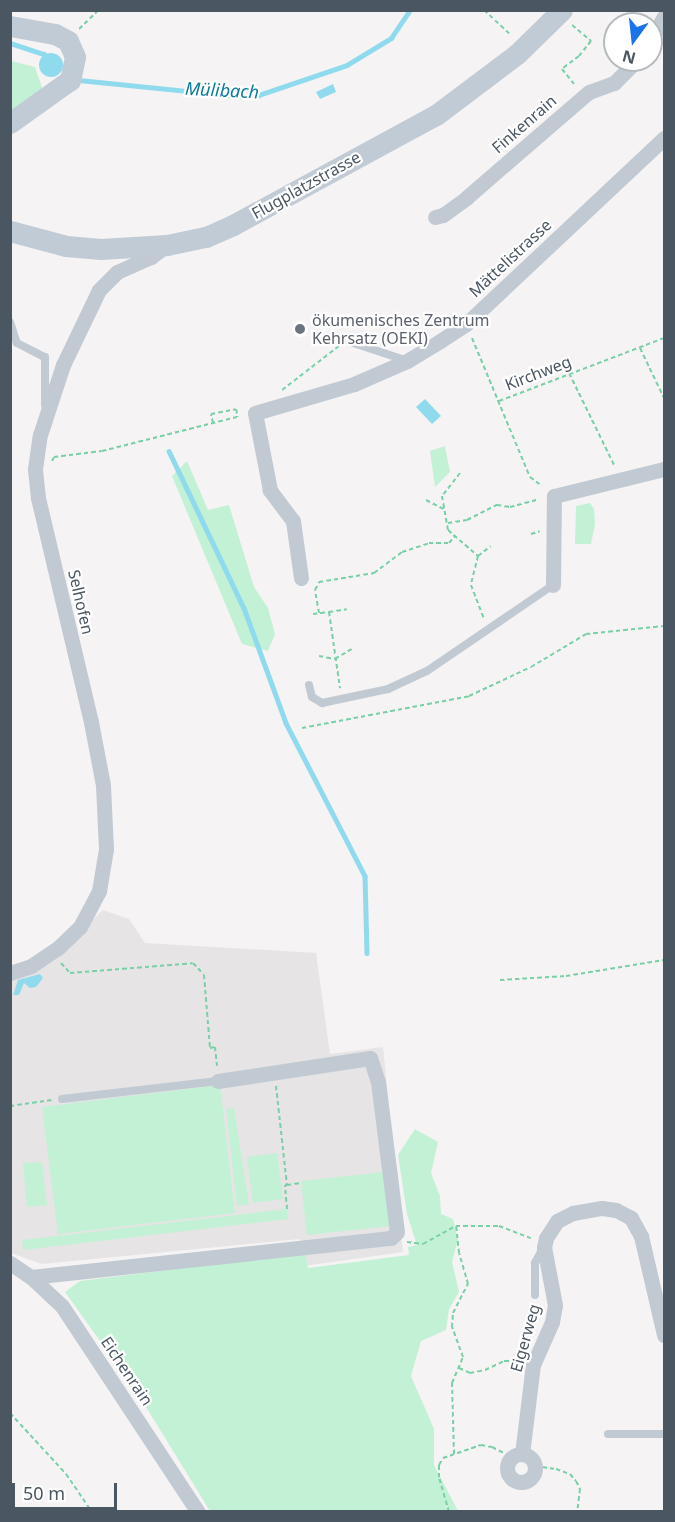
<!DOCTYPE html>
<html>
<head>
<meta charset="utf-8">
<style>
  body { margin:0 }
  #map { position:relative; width:675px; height:1522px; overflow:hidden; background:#f5f3f3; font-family:"Noto Sans",sans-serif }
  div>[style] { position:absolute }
  .education>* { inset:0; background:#e6e4e5 }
  .green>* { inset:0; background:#c3f1d5 }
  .water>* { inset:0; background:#90daee }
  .round { border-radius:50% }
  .stream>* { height:4.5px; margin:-2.25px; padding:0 2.25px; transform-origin:2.25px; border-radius:2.25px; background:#90daee }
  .path>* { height:2px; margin-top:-1px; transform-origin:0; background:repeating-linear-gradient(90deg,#7ad0a6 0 4.5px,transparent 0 7.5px) }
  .lane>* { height:8px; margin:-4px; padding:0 4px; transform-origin:4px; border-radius:4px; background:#c1cad2 }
  .street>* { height:15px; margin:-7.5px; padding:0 7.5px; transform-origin:7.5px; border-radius:7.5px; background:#c1cad2 }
  .street>.ring { margin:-7.5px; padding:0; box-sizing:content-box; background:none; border:15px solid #c1cad2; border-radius:50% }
  .secondary>* { height:21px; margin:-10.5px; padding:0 10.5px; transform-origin:10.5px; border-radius:10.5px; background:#c1cbd6 }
  .dots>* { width:16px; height:16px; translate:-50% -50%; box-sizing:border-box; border:3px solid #fff; border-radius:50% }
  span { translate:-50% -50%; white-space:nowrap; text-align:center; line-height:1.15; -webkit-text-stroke:4.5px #fff; paint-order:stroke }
  .street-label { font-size:16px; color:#4a5661 }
  .worship-label { font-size:16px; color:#5b616d }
  .left { translate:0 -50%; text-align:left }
  .water-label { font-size:18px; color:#0c7c9b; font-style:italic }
  .frame { position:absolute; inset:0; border:12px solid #4a5661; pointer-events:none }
  .north { position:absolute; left:603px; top:12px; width:60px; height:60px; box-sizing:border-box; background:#fff; border:2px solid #b7bbc0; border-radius:50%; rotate:195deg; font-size:16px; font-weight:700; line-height:24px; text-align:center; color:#4a5661 }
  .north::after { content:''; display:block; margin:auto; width:21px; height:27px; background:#1a73e8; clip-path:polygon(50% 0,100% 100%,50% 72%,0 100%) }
  .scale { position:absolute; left:12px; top:1483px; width:105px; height:27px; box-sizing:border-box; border:3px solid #4a5661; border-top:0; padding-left:8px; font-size:18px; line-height:21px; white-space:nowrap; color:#4a5661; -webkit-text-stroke:4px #fff; paint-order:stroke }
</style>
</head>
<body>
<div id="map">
  <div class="education">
    <i style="clip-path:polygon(103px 910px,129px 919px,145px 943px,316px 953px,330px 1054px,383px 1047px,403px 1252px,304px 1266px,300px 1239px,42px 1264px,11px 1253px,11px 979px,51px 960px)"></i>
  </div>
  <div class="green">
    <i style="clip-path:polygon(11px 61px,35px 67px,46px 99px,11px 123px)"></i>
    <i style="clip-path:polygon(445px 446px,450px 472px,435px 487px,430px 451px)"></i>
    <i style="clip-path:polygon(187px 461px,208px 510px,229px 505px,254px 587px,268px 608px,275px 634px,268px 651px,242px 644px,172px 476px)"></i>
    <i style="clip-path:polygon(590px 503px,594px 509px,595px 524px,591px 544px,575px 544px,576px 506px)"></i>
    <i style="clip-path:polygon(220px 1085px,235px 1213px,58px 1234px,42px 1107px)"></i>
    <i style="clip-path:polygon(234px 1108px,249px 1204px,237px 1206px,226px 1109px)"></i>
    <i style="clip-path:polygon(415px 1129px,438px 1142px,431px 1173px,440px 1196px,441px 1214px,453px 1219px,458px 1239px,452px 1262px,459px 1292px,449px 1309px,446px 1330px,421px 1341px,411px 1376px,434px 1429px,434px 1465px,458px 1511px,210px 1511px,138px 1394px,65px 1292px,80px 1281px,305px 1253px,308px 1268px,409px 1255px,408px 1247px,417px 1245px,407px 1214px,398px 1155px)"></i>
    <i style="clip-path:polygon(277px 1153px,283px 1199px,253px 1203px,247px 1157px)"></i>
    <i style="clip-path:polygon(42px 1162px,47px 1205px,27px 1207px,23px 1163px)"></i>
    <i style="clip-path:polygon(384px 1172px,390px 1226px,307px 1235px,301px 1181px)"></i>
    <i style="clip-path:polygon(287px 1209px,288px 1219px,23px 1250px,22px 1240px)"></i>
  </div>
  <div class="water">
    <i class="round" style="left:39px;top:53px;width:24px;height:24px"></i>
    <i style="clip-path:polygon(333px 84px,336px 92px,320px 99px,316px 92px)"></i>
    <i style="clip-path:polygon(425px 399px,441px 416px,432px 424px,416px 407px)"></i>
    <i style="clip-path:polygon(40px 974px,43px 978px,36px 987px,30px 988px,24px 983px,19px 995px,13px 995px,18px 980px)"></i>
  </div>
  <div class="stream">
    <i style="left:10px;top:43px;width:36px;rotate:18deg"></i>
    <i style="left:44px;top:54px;width:5px;rotate:53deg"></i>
    <i style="left:79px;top:80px;width:169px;rotate:5.8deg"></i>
    <i style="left:247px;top:97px;width:12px;rotate:-9deg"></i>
    <i style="left:259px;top:95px;width:93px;rotate:-18.8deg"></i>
    <i style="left:347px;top:65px;width:52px;rotate:-31.5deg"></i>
    <i style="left:391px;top:38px;width:34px;rotate:-56deg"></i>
    <i style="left:169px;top:451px;width:174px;rotate:64.5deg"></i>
    <i style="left:244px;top:608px;width:122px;rotate:69.9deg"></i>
    <i style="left:286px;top:723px;width:172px;rotate:62.7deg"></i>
    <i style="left:365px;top:876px;width:77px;rotate:88.5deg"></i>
  </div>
  <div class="path">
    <i style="left:484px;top:10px;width:37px;rotate:43deg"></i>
    <i style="left:572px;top:25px;width:25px;rotate:40deg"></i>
    <i style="left:591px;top:41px;width:19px;rotate:129deg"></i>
    <i style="left:579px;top:56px;width:21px;rotate:143deg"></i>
    <i style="left:562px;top:69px;width:19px;rotate:51deg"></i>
    <i style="left:79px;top:29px;width:28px;rotate:-44deg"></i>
    <i style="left:472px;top:338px;width:151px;rotate:67.4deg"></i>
    <i style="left:530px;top:477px;width:15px;rotate:37deg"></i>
    <i style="left:640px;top:348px;width:55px;rotate:64.4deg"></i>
    <i style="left:569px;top:373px;width:105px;rotate:63.9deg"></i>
    <i style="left:282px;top:390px;width:72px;rotate:-37.7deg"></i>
    <i style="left:499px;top:401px;width:177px;rotate:-20.9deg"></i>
    <i style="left:213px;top:423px;width:9px;rotate:-103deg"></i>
    <i style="left:211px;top:414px;width:25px;rotate:-11deg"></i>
    <i style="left:236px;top:409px;width:8px;rotate:76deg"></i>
    <i style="left:52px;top:461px;width:4px;rotate:-63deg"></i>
    <i style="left:54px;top:457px;width:48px;rotate:-7.1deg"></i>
    <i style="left:102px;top:451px;width:142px;rotate:-14.2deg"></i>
    <i style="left:460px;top:473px;width:29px;rotate:128deg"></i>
    <i style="left:442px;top:496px;width:35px;rotate:80deg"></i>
    <i style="left:448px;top:530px;width:40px;rotate:41deg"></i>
    <i style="left:478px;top:556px;width:30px;rotate:104deg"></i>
    <i style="left:471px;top:585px;width:36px;rotate:69deg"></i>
    <i style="left:426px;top:500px;width:20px;rotate:27deg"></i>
    <i style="left:448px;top:523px;width:19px;rotate:-9deg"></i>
    <i style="left:467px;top:520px;width:34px;rotate:-27deg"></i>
    <i style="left:497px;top:505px;width:13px;rotate:9deg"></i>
    <i style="left:510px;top:507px;width:30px;rotate:-15deg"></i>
    <i style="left:531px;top:534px;width:9px;rotate:-18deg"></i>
    <i style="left:478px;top:556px;width:16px;rotate:-38deg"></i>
    <i style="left:329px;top:612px;width:18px;rotate:-9deg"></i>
    <i style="left:319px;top:613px;width:23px;rotate:-100deg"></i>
    <i style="left:315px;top:590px;width:9px;rotate:-63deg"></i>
    <i style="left:319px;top:582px;width:56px;rotate:-9.3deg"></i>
    <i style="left:374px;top:573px;width:35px;rotate:-37deg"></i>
    <i style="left:402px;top:552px;width:28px;rotate:-18deg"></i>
    <i style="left:429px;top:543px;width:20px"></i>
    <i style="left:449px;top:543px;width:9px;rotate:-49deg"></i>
    <i style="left:313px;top:614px;width:16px;rotate:-7deg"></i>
    <i style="left:329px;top:612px;width:77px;rotate:81.8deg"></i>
    <i style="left:319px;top:656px;width:16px;rotate:11deg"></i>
    <i style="left:335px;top:659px;width:21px;rotate:-31deg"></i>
    <i style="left:302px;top:728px;width:170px;rotate:-10.8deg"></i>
    <i style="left:469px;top:696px;width:68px;rotate:-25.1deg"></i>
    <i style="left:531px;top:667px;width:64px;rotate:-31deg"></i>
    <i style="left:586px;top:634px;width:78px;rotate:-5.9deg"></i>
    <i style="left:61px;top:963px;width:13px;rotate:48deg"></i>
    <i style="left:70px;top:973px;width:123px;rotate:-4.6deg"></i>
    <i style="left:193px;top:963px;width:16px;rotate:47deg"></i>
    <i style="left:204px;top:975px;width:73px;rotate:85.3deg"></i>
    <i style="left:210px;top:1048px;width:5px;rotate:-11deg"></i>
    <i style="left:215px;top:1047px;width:19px;rotate:84deg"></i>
    <i style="left:500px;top:980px;width:66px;rotate:-3.5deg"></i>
    <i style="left:566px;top:976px;width:99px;rotate:-9.3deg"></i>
    <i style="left:276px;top:1086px;width:100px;rotate:83.7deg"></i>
    <i style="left:287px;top:1185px;width:14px;rotate:-8deg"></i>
    <i style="left:10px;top:1106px;width:42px;rotate:-8.1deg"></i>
    <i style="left:287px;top:1209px;width:24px;rotate:-95deg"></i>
    <i style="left:285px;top:1185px;width:2px"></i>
    <i style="left:407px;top:1242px;width:16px;rotate:7deg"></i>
    <i style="left:423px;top:1244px;width:38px;rotate:-29deg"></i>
    <i style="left:459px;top:1368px;width:12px;rotate:24deg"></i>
    <i style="left:470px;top:1373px;width:15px;rotate:-11deg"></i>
    <i style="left:485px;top:1370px;width:21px;rotate:-25deg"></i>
    <i style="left:504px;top:1361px;width:15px"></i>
    <i style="left:10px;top:1413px;width:83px;rotate:47.4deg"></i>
    <i style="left:66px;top:1474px;width:46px;rotate:55.6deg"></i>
    <i style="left:454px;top:1454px;width:71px;rotate:-91.6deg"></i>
    <i style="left:452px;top:1383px;width:28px;rotate:-67deg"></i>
    <i style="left:463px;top:1357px;width:32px;rotate:-110deg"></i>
    <i style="left:452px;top:1327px;width:14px;rotate:-86deg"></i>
    <i style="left:453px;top:1313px;width:33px;rotate:-63deg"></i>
    <i style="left:468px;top:1284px;width:32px;rotate:-106deg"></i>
    <i style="left:459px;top:1253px;width:27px;rotate:-96deg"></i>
    <i style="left:456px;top:1226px;width:43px"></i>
    <i style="left:499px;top:1226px;width:34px;rotate:21deg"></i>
    <i style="left:535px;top:1466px;width:21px;rotate:8deg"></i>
    <i style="left:556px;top:1469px;width:15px;rotate:20deg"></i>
    <i style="left:570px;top:1474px;width:9px;rotate:49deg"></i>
    <i style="left:576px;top:1481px;width:9px;rotate:63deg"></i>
    <i style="left:580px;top:1489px;width:23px;rotate:97deg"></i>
    <i style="left:449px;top:1512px;width:36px;rotate:-106deg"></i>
    <i style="left:439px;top:1477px;width:12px;rotate:-90deg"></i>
    <i style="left:439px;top:1465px;width:8px;rotate:-60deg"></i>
    <i style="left:443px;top:1458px;width:40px;rotate:-18.9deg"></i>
    <i style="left:481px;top:1445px;width:11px;rotate:10deg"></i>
    <i style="left:492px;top:1447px;width:18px;rotate:27deg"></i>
  </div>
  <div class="lane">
    <i style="left:10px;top:322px;width:22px;rotate:72deg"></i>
    <i style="left:17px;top:343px;width:31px;rotate:27deg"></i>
    <i style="left:45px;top:357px;width:48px;rotate:90deg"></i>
    <i style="left:347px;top:341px;width:61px;rotate:18.1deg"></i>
    <i style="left:309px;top:685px;width:12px;rotate:76deg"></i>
    <i style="left:312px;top:697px;width:12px;rotate:31deg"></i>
    <i style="left:322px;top:703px;width:67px;rotate:-12deg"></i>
    <i style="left:388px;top:689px;width:43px;rotate:-24.8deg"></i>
    <i style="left:427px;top:671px;width:153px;rotate:-34.3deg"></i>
    <i style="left:62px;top:1099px;width:157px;rotate:-6.6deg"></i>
    <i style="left:535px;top:1295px;width:32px;rotate:-90deg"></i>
    <i style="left:535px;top:1263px;width:17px;rotate:-62deg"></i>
    <i style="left:608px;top:1434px;width:56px"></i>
  </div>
  <div class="street">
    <i style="left:651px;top:40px;width:26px;rotate:-61deg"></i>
    <i style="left:435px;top:217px;width:8px;rotate:-14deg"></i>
    <i style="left:443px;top:215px;width:29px;rotate:-36deg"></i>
    <i style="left:466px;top:198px;width:162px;rotate:-40.8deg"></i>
    <i style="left:589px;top:92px;width:27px;rotate:-20deg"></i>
    <i style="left:614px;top:83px;width:33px;rotate:-45deg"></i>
    <i style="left:301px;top:578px;width:58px;rotate:-98deg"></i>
    <i style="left:293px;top:521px;width:39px;rotate:-127deg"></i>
    <i style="left:270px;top:490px;width:78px;rotate:-101deg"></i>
    <i style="left:255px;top:413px;width:103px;rotate:-16.3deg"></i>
    <i style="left:354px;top:384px;width:58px;rotate:-23.5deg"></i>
    <i style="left:407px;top:361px;width:39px;rotate:-31deg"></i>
    <i style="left:440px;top:341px;width:31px;rotate:-33deg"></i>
    <i style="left:466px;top:324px;width:272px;rotate:-43.2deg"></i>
    <i style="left:553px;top:585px;width:89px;rotate:-89.4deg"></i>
    <i style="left:554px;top:496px;width:113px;rotate:-13.8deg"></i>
    <i style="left:10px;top:973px;width:22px;rotate:-18deg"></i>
    <i style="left:31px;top:966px;width:32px;rotate:-34deg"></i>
    <i style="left:58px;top:948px;width:30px;rotate:-44deg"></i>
    <i style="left:80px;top:927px;width:41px;rotate:-62.2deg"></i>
    <i style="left:99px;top:891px;width:43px;rotate:-80.5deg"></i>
    <i style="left:106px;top:849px;width:64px;rotate:-92.7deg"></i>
    <i style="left:103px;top:785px;width:64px;rotate:-100.8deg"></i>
    <i style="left:91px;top:722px;width:230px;rotate:-103.3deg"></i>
    <i style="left:38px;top:498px;width:29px;rotate:-96deg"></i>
    <i style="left:35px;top:469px;width:34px;rotate:-82deg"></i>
    <i style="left:40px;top:435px;width:74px;rotate:-71.8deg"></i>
    <i style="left:63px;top:365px;width:83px;rotate:-64.4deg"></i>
    <i style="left:99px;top:290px;width:25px;rotate:-45deg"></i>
    <i style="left:117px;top:272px;width:37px;rotate:-24deg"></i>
    <i style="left:151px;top:257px;width:20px;rotate:-37deg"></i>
    <i style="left:10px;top:1263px;width:25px;rotate:34deg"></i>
    <i style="left:31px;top:1277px;width:42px;rotate:43.1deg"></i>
    <i style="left:62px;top:1306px;width:247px;rotate:56.6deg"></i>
    <i style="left:31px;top:1277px;width:362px;rotate:-6.2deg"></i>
    <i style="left:391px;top:1238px;width:8px;rotate:-45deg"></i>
    <i style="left:397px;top:1232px;width:151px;rotate:-97.2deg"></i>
    <i style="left:378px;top:1082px;width:25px;rotate:-108deg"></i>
    <i style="left:370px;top:1058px;width:154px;rotate:171.4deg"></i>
    <i style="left:522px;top:1454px;width:90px;rotate:-83deg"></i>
    <i style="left:533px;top:1365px;width:47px;rotate:-66.2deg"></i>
    <i style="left:552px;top:1322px;width:17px;rotate:-80deg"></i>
    <i style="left:555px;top:1305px;width:59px;rotate:-100.7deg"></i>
    <i style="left:544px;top:1247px;width:9px;rotate:-77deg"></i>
    <i style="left:546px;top:1238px;width:20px;rotate:-57deg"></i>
    <i style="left:557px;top:1221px;width:18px;rotate:-27deg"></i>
    <i style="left:573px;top:1213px;width:29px;rotate:-10deg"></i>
    <i style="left:602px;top:1208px;width:14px;rotate:8deg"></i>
    <i style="left:616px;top:1210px;width:17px;rotate:28deg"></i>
    <i style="left:631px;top:1218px;width:21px;rotate:61deg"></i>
    <i style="left:641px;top:1236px;width:102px;rotate:76.9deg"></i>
    <i class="ring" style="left:507px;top:1454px;width:13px;height:13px"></i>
  </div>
  <div class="secondary">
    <i style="left:10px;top:26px;width:46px;rotate:10.1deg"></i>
    <i style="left:55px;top:34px;width:15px;rotate:28deg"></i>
    <i style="left:68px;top:41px;width:17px;rotate:66deg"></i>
    <i style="left:75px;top:57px;width:24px;rotate:102deg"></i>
    <i style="left:70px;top:80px;width:74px;rotate:144.4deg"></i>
    <i style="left:10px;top:231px;width:58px;rotate:15deg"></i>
    <i style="left:66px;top:246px;width:35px;rotate:5deg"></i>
    <i style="left:101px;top:249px;width:66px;rotate:-3.5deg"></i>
    <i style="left:167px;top:245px;width:40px;rotate:-12deg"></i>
    <i style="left:206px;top:237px;width:30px;rotate:-24deg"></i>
    <i style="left:233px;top:225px;width:231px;rotate:-28.5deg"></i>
    <i style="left:436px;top:115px;width:101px;rotate:-37deg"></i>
    <i style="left:517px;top:54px;width:63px;rotate:-44.4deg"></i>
  </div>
  <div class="dots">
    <i style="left:300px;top:329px;background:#6b7280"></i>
  </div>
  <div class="street-label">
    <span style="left:524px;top:124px;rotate:-41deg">Finkenrain</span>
    <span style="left:306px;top:185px;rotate:-29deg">Flugplatzstrasse</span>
    <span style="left:510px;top:258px;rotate:-43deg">Mättelistrasse</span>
    <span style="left:538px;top:373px;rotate:-21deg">Kirchweg</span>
    <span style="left:81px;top:602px;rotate:77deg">Selhofen</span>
    <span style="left:525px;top:1338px;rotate:-74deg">Eigerweg</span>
    <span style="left:127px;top:1371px;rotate:56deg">Eichenrain</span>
  </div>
  <div class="worship-label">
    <span class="left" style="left:312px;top:329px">ökumenisches Zentrum<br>Kehrsatz (OEKI)</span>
  </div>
  <div class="water-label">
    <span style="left:222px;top:90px;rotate:3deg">Mülibach</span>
  </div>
  <div class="frame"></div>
  <div class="north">N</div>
  <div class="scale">50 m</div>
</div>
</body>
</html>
